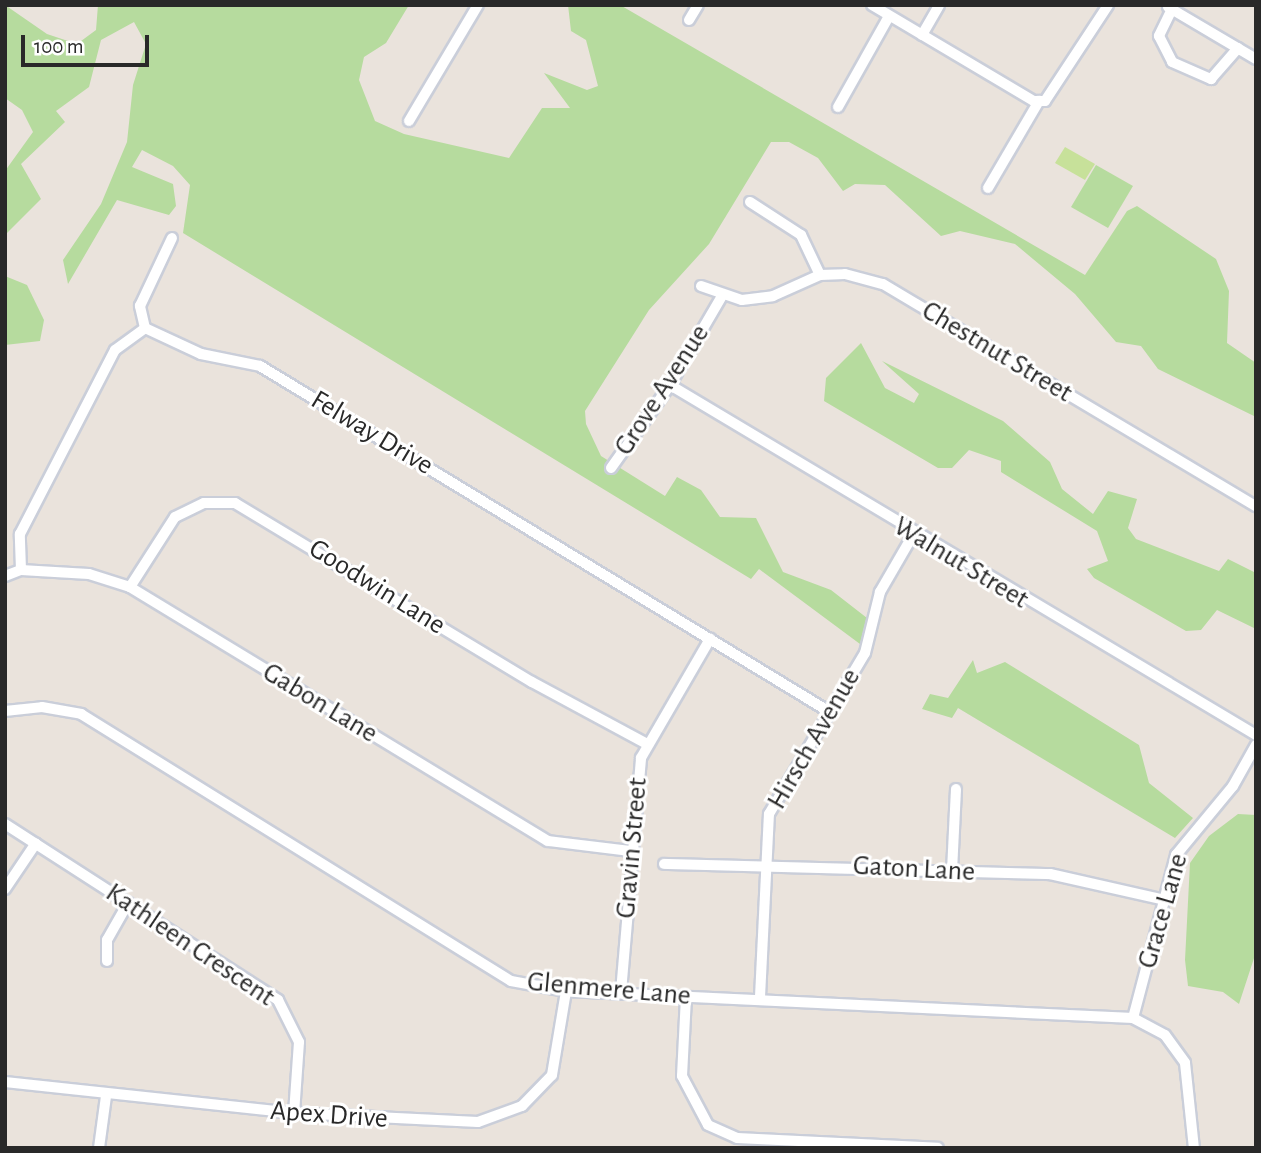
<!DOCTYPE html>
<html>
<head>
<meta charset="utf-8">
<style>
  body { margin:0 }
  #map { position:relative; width:1261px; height:1153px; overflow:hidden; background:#eae3dc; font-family:"Alegreya Sans",sans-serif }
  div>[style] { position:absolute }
  .green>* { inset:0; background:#b6db9e }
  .pitch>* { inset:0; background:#c7e19a }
  .roads { filter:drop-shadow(2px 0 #caced9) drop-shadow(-2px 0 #caced9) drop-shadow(0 2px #caced9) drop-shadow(0 -2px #caced9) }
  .minor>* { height:10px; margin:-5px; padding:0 5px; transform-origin:5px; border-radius:5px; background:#fff }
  span { translate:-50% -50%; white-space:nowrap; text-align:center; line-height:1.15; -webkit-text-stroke:6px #fff; paint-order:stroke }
  .street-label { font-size:28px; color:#292929 }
  .frame { position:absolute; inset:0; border:7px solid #292929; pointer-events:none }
  .scale { position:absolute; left:21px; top:35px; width:128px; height:32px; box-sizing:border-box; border:4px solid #292929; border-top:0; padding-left:9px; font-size:21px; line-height:24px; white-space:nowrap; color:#292929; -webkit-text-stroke:5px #fff; paint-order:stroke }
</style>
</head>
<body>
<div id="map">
  <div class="green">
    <i style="clip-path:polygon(5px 5px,47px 34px,77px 44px,96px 30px,98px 5px,409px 5px,386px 43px,364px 57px,359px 80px,375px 121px,404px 134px,509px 158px,542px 108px,570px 108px,544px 73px,587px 90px,598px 86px,586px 40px,571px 31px,568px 5px,620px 5px,1085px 275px,1127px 211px,1137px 206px,1216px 259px,1229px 291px,1227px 343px,1256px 363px,1256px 417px,1158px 369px,1141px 346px,1116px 342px,1075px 294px,1015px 244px,960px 231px,941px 236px,885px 185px,855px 184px,843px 191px,818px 158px,789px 142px,771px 142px,709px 244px,649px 310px,585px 411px,586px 424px,601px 456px,665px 496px,677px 477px,701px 490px,720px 517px,756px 518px,783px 572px,831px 590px,867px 618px,860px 644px,759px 569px,751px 579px,183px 233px,190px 185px,173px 166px,142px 150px,132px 167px,173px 184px,176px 206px,169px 215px,117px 200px,68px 284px,63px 260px,101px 204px,127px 142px,133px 85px,146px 44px,134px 22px,101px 40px,89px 87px,56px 111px,65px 122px,21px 164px,41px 199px,5px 235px,5px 171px,33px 132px,22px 110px,5px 98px)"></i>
    <i style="clip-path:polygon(1096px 165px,1133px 186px,1108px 228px,1071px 207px)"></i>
    <i style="clip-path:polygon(5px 276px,27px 285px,44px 320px,40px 341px,5px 345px)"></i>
    <i style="clip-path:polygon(861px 343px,885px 388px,914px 403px,919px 394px,882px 361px,1003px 421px,1050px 462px,1062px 489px,1093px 514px,1108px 491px,1137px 499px,1128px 528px,1136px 539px,1219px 571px,1228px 559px,1256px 573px,1256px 629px,1217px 610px,1201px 630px,1186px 631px,1094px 578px,1087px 569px,1108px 561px,1097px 531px,1001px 472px,1001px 461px,969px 450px,952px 468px,938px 468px,824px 401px,826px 378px)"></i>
    <i style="clip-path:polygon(973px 660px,977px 673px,1005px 662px,1139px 745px,1149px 783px,1193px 818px,1175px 838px,958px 708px,952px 718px,922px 709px,930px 694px,948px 698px)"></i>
    <i style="clip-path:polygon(1238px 814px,1256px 815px,1256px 952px,1239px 1004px,1223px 992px,1188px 986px,1185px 960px,1190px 863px,1209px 836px)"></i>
  </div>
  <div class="pitch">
    <i style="clip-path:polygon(1065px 147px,1095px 164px,1085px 180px,1055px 163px)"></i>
  </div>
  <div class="roads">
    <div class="minor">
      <i style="left:872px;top:5px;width:188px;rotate:30.7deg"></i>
      <i style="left:1034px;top:101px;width:11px"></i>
      <i style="left:1045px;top:101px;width:115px;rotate:-56.7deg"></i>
      <i style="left:1168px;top:7px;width:102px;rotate:30.6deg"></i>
      <i style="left:1172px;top:9px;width:30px;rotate:116deg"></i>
      <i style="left:1159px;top:36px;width:29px;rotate:63deg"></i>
      <i style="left:1172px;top:62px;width:43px;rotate:23.6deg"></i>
      <i style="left:1211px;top:79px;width:41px;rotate:-48.9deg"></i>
      <i style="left:689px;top:20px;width:17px;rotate:-59deg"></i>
      <i style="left:922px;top:35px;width:34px;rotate:-60deg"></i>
      <i style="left:838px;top:107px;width:104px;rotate:-60.7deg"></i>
      <i style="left:409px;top:121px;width:135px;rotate:-59.3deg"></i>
      <i style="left:988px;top:188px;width:101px;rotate:-59.6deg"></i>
      <i style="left:750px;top:202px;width:61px;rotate:32.9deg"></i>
      <i style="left:801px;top:235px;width:44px;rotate:64.6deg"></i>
      <i style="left:701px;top:286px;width:43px;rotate:18.9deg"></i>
      <i style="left:742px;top:300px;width:31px;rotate:-7deg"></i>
      <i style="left:773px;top:296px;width:51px;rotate:-24.1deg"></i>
      <i style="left:820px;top:275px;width:25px;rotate:-2deg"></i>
      <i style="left:845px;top:274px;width:39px;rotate:15deg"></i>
      <i style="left:883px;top:284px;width:434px;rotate:30.8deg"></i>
      <i style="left:145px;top:328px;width:23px;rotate:-103deg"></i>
      <i style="left:140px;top:306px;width:75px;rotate:-64.8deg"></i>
      <i style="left:670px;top:385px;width:683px;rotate:30.85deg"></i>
      <i style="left:611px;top:468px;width:102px;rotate:-54.6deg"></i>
      <i style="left:670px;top:385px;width:103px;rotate:-59.7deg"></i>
      <i style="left:21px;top:570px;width:36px;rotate:-92deg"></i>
      <i style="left:20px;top:534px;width:207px;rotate:-62.7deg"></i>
      <i style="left:115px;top:350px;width:37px;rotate:-36deg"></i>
      <i style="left:145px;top:328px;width:62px;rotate:24.9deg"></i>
      <i style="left:201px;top:354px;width:60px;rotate:11.5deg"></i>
      <i style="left:260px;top:366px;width:665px;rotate:31.27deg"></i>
      <i style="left:5px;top:576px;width:17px;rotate:-21deg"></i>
      <i style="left:21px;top:570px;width:68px;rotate:3.4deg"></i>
      <i style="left:89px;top:574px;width:43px;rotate:17.6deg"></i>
      <i style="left:130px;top:587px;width:489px;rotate:31.3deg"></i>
      <i style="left:548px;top:841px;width:84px;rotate:6.9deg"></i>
      <i style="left:130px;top:587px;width:83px;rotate:-57.3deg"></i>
      <i style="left:175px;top:517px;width:32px;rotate:-26deg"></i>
      <i style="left:204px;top:503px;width:31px"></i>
      <i style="left:235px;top:503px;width:347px;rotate:31.1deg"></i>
      <i style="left:532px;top:682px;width:131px;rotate:28.3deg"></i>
      <i style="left:5px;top:711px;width:37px;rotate:-6deg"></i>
      <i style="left:42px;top:707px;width:40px;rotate:10deg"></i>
      <i style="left:81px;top:714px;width:506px;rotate:31.84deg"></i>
      <i style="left:511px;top:981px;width:56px;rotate:10.3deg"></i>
      <i style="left:566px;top:991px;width:568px;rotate:2.73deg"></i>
      <i style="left:1133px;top:1018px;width:36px;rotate:28deg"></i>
      <i style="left:1165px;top:1035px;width:34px;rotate:54deg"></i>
      <i style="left:1185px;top:1063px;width:85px;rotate:84deg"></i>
      <i style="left:5px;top:824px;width:325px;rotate:32.8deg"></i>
      <i style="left:278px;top:1000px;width:47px;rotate:63.4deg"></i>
      <i style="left:299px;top:1042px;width:71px;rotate:94deg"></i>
      <i style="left:664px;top:864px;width:386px;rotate:1.5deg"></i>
      <i style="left:1050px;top:874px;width:114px;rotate:12.7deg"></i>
      <i style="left:952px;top:871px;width:82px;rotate:-87.2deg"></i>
      <i style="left:5px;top:889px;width:55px;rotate:-56deg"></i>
      <i style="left:107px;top:961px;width:21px;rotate:-90deg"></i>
      <i style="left:107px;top:940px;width:43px;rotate:-60.4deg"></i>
      <i style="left:621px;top:992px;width:235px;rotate:-85.1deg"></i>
      <i style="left:641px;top:758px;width:138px;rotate:-59.9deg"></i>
      <i style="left:686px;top:997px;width:79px;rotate:92.9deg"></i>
      <i style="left:682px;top:1076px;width:55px;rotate:62deg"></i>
      <i style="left:708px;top:1125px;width:32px;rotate:24deg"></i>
      <i style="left:737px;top:1138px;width:201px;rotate:2.8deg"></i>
      <i style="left:760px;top:997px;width:183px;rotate:-87.2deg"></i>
      <i style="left:769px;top:814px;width:187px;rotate:-59.2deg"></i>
      <i style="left:865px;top:653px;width:63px;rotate:-76.2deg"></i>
      <i style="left:880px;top:592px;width:66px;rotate:-59.9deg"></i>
      <i style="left:1133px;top:1018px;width:169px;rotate:-75.2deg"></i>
      <i style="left:1176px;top:855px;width:89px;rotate:-50.4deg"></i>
      <i style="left:1233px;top:786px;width:47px;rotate:-60.7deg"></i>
      <i style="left:5px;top:1082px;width:291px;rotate:6.1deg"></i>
      <i style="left:294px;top:1113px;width:184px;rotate:2.8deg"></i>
      <i style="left:478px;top:1122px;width:47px;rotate:-20deg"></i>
      <i style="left:522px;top:1106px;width:43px;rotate:-45.9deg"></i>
      <i style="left:552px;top:1075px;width:85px;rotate:-80.5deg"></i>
      <i style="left:99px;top:1148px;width:52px;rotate:-82.3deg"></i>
    </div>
  </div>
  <div class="street-label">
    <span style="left:997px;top:352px;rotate:31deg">Chestnut Street</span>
    <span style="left:662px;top:390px;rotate:-57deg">Grove Avenue</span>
    <span style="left:372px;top:433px;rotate:31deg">Felway Drive</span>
    <span style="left:961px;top:563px;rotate:31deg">Walnut Street</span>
    <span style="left:377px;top:587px;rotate:32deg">Goodwin Lane</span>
    <span style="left:320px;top:703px;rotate:31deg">Gabon Lane</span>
    <span style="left:814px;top:739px;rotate:-60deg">Hirsch Avenue</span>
    <span style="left:632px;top:848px;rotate:-85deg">Gravin Street</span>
    <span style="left:914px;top:869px;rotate:3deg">Gaton Lane</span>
    <span style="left:1163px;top:911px;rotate:-74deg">Grace Lane</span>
    <span style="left:190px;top:945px;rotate:34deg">Kathleen Crescent</span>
    <span style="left:609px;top:989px;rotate:5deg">Glenmere Lane</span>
    <span style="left:329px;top:1115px;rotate:4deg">Apex Drive</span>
  </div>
  <div class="frame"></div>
  <div class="scale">100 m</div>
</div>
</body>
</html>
